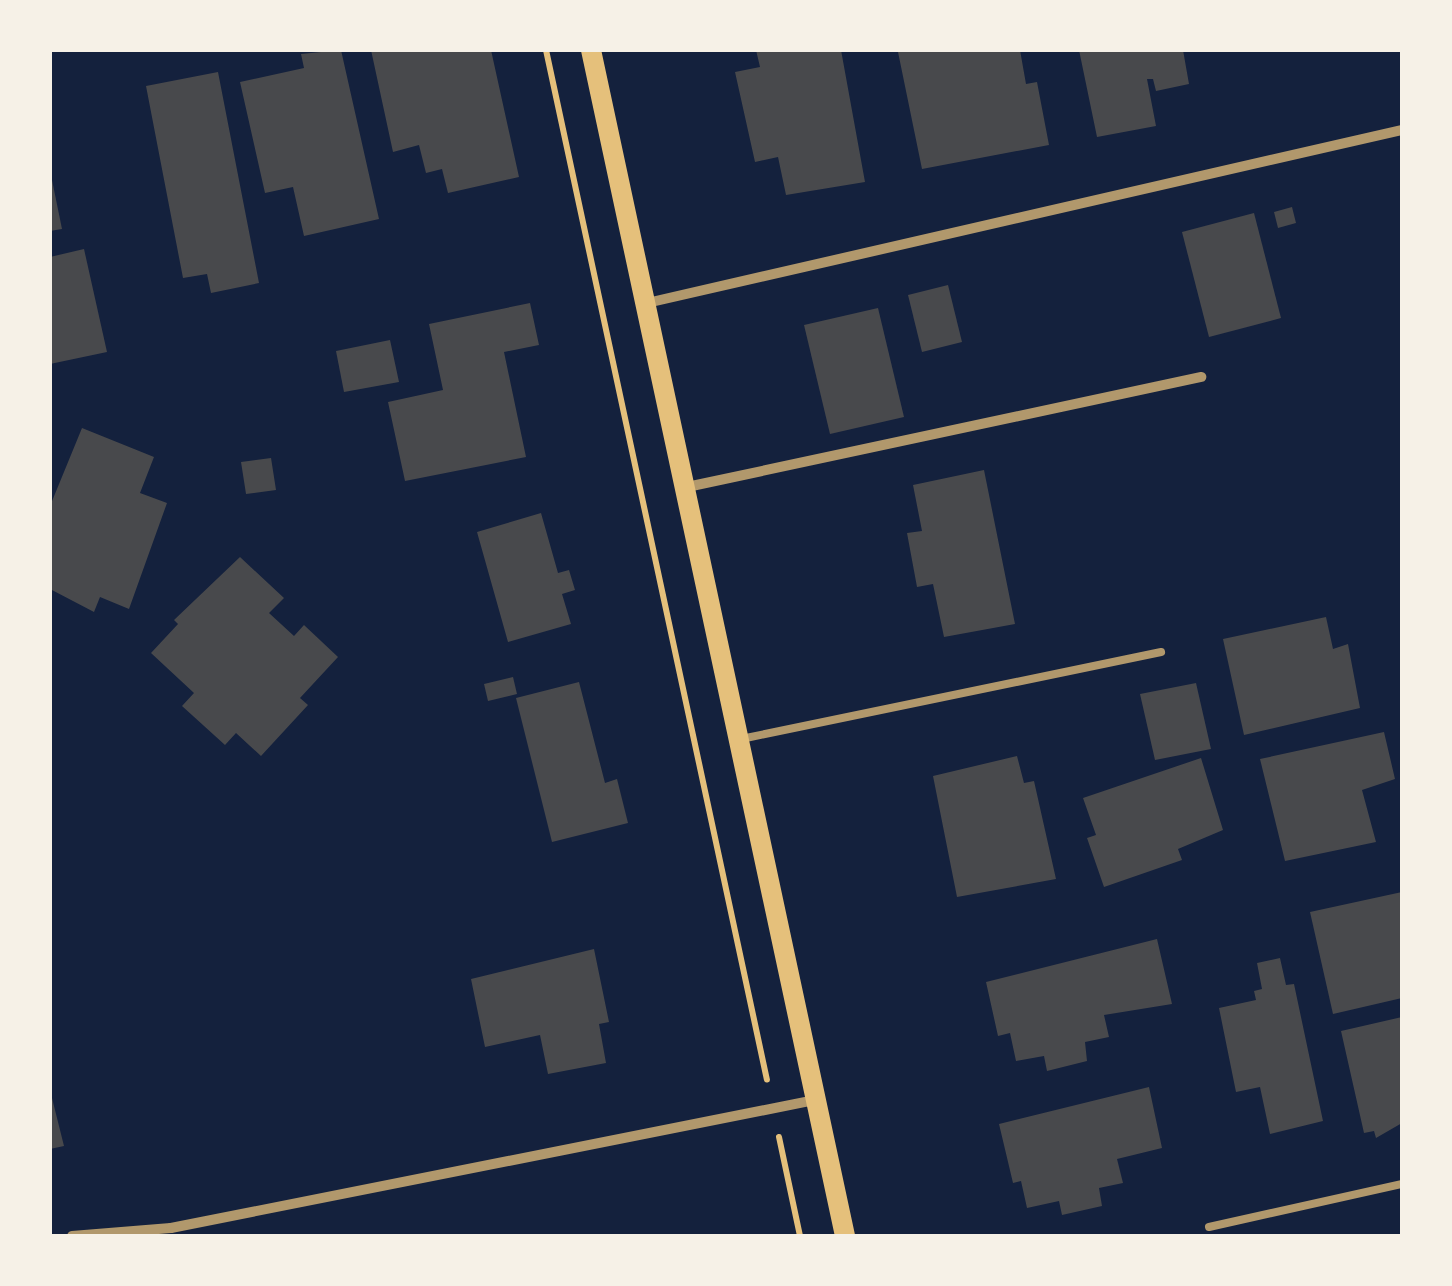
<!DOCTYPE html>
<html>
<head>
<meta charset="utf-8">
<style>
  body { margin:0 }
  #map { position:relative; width:1452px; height:1286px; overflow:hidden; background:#14213d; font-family:"Asap Condensed",sans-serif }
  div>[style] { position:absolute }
  .building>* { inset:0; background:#48494c }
  .path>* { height:6px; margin:-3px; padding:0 3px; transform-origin:3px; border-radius:3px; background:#e5c07b }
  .service>* { height:8px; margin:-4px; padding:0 4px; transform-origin:4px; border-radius:4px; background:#b1986c }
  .minor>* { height:10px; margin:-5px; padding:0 5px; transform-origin:5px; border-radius:5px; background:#b1986c }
  .secondary>* { height:20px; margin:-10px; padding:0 10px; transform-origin:10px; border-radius:10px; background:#e5c07b }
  span { translate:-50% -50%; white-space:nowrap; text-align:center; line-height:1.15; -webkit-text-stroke:8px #f6f1e7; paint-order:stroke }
  .frame { position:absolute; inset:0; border:52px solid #f6f1e7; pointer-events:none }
</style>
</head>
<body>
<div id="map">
  <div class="building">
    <i style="clip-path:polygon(341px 50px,379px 219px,304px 236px,293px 187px,265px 193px,240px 82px,304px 68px,301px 54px)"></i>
    <i style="clip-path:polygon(371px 50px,491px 50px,519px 177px,448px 193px,442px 169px,426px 173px,419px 145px,393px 152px)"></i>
    <i style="clip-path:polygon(756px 50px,841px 50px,865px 182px,786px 195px,778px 157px,755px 162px,735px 72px,760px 67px)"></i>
    <i style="clip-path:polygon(916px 50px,1020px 50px,1026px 84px,1037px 82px,1049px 145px,922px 169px,898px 52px)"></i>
    <i style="clip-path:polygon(1079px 50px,1183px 50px,1189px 84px,1156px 91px,1153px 79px,1147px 79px,1156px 126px,1097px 137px)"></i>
    <i style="clip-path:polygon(218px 72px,259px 283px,211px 293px,207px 274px,183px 278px,146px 86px)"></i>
    <i style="clip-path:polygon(52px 180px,62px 229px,50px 231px,50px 181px)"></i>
    <i style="clip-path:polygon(1292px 207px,1296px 223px,1278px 228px,1274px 212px)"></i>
    <i style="clip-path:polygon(1254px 213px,1281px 318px,1209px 337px,1182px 232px)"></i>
    <i style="clip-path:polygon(84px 249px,107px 352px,50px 364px,50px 257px)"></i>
    <i style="clip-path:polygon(948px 285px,962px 342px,922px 352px,908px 295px)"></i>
    <i style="clip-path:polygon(530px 303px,539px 345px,504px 352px,526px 457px,405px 481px,388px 402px,443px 390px,429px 324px)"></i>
    <i style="clip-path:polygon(878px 308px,904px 417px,830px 434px,804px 325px)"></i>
    <i style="clip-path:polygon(390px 340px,399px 382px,344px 392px,336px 351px)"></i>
    <i style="clip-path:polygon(82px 428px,154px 457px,140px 493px,167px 503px,129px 609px,100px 597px,94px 612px,50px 589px,50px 506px)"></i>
    <i style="clip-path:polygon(271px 458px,276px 490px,246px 494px,241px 462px)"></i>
    <i style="clip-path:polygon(984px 470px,1015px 624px,944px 637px,933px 584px,917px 587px,907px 533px,922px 531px,913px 485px)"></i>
    <i style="clip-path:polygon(541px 513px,558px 573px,569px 570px,575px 590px,562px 594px,571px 624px,508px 642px,477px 532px)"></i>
    <i style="clip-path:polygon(240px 557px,284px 598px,269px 613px,294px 636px,304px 625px,338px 657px,300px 698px,308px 705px,261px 756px,236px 733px,225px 745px,182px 706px,194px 693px,151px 653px,178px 624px,174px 620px)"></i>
    <i style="clip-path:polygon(1326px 617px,1333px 649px,1348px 644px,1360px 708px,1244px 735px,1223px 639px)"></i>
    <i style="clip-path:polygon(513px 677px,517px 694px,488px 701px,484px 684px)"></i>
    <i style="clip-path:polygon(579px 682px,605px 783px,617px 779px,628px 823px,552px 842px,516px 698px)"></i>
    <i style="clip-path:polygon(1196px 683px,1211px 749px,1155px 760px,1140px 694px)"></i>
    <i style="clip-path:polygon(1384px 732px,1395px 779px,1362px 790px,1376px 842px,1285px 861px,1260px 759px)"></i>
    <i style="clip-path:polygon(1017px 756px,1024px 783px,1034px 781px,1056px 879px,957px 897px,933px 776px)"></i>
    <i style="clip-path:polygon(1201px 758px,1223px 830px,1178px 849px,1182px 860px,1104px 887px,1087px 838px,1096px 835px,1083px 798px)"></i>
    <i style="clip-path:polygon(1402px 892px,1402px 998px,1333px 1014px,1310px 912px)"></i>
    <i style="clip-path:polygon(1157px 939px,1172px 1004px,1104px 1015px,1109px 1037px,1085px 1042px,1087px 1061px,1047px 1071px,1044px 1056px,1016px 1061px,1010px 1033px,998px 1036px,986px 982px)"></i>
    <i style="clip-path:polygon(594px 949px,609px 1022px,599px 1024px,606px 1063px,548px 1074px,540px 1035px,485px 1047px,471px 979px)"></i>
    <i style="clip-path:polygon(1280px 958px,1286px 985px,1294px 984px,1323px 1121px,1270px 1134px,1260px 1087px,1236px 1092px,1219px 1008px,1256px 1000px,1254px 991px,1262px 989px,1257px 963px)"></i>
    <i style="clip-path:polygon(1402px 1017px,1402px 1123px,1376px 1138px,1374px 1131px,1364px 1133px,1341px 1031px)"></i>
    <i style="clip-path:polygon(1149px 1087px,1162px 1148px,1117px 1159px,1123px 1183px,1099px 1188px,1102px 1206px,1062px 1215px,1059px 1201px,1027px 1208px,1021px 1181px,1013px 1183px,999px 1124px)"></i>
    <i style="clip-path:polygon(50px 1090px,64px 1146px,50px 1149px)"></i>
  </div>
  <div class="path">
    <i style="left:546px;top:50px;width:1053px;rotate:77.89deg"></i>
    <i style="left:779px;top:1137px;width:101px;rotate:78deg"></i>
  </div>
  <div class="service">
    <i style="left:741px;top:739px;width:429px;rotate:-11.7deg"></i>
    <i style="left:1209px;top:1227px;width:198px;rotate:-12.6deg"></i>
  </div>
  <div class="minor">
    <i style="left:647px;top:303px;width:775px;rotate:-12.91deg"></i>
    <i style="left:687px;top:487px;width:526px;rotate:-12.08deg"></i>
    <i style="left:72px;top:1236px;width:99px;rotate:-4.6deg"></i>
    <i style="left:171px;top:1228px;width:657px;rotate:-11.24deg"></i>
  </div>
  <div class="secondary">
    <i style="left:591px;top:50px;width:1213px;rotate:77.91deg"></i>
  </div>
  <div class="frame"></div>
</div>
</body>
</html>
